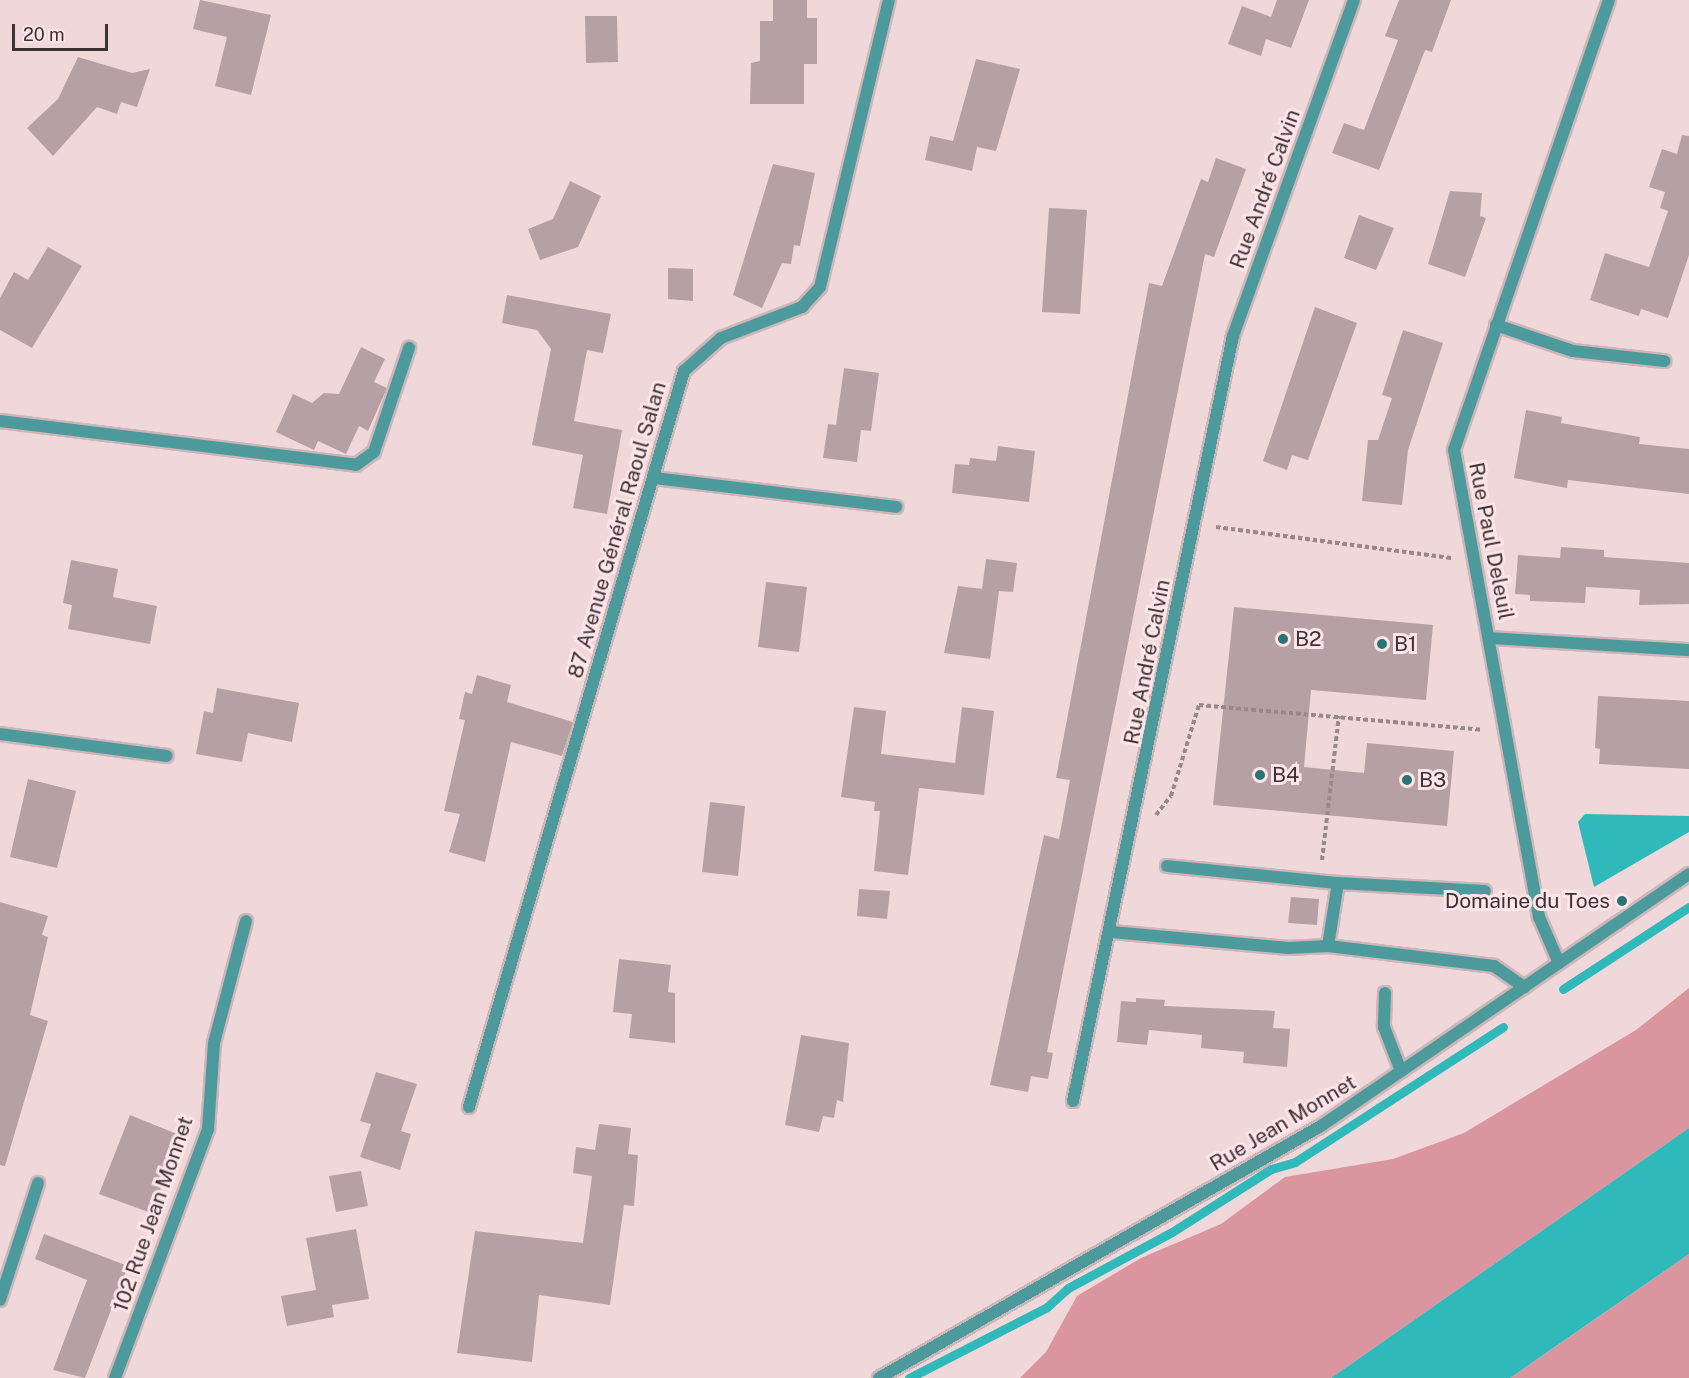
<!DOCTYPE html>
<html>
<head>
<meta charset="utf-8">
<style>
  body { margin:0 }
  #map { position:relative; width:1689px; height:1378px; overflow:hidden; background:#f0d7da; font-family:"Public Sans",sans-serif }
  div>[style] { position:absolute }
  .green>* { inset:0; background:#da959f }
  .water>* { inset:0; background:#30b9bb }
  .stream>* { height:9px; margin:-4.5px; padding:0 4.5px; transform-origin:4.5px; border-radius:4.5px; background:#30b9bb }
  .building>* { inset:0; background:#b7a0a3 }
  .path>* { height:4px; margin-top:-2px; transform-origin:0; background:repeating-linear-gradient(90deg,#998789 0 4.5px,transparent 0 7.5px) }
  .roads { filter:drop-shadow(2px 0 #ccb6b9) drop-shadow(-2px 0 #ccb6b9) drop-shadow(0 2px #ccb6b9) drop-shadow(0 -2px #ccb6b9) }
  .lane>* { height:12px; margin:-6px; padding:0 6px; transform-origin:6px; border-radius:6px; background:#4c9a9c }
  .street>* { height:12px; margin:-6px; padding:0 6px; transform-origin:6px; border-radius:6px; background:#4c9a9c }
  .dots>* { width:16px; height:16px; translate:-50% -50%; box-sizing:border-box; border:3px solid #fde4e7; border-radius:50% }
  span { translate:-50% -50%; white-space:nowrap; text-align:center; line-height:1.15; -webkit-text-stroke:6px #fde4e7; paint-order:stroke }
  .street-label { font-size:21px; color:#3c3233 }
  .poi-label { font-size:21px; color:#3c3233 }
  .left { translate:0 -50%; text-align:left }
  .right { translate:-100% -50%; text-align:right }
  .scale { position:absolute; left:12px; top:24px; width:96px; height:27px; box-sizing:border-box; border:3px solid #3c3233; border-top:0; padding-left:8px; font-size:18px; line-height:21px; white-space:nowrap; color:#3c3233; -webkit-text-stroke:4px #fde4e7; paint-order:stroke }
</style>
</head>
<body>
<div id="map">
  <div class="green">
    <i style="clip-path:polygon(1689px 988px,1689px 1128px,1331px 1378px,1020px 1378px,1046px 1352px,1077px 1296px,1141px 1258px,1221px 1224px,1285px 1177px,1393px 1159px,1464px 1133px,1636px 1030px)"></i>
    <i style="clip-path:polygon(1689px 1254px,1689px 1378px,1510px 1378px,1571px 1336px)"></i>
  </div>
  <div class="water">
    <i style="clip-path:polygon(1585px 814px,1689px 816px,1689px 832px,1594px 887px,1578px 822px)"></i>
    <i style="clip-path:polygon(1689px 1128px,1689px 1254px,1510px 1378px,1331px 1378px)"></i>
  </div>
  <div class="stream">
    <i style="left:1563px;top:989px;width:150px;rotate:-33.1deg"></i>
    <i style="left:909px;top:1378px;width:155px;rotate:-27.2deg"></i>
    <i style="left:1047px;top:1307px;width:28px;rotate:-42deg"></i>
    <i style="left:1068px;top:1288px;width:118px;rotate:-28.3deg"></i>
    <i style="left:1172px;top:1232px;width:117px;rotate:-32.5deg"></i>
    <i style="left:1271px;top:1169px;width:25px;rotate:-16deg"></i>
    <i style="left:1295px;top:1162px;width:248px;rotate:-33deg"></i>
  </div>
  <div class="building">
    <i style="clip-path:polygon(200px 0,271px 15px,251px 95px,215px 86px,227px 37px,193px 29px)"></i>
    <i style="clip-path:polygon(773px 0,807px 0,807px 18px,817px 18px,817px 64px,804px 64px,804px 104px,750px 104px,751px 63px,760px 61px,760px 21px,773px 21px)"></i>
    <i style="clip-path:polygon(1277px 0,1309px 0,1291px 48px,1266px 39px,1261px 56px,1228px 44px,1242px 6px,1271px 17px)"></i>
    <i style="clip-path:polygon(1399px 0,1451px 0,1432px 52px,1425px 50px,1379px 170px,1332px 153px,1344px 123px,1364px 130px,1398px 40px,1385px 36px)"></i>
    <i style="clip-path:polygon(585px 16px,617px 16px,618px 62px,586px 63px)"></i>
    <i style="clip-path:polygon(78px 57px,132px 73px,150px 69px,137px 107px,121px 102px,117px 114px,97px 107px,53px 156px,27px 128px,58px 99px)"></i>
    <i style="clip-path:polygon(976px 59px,1020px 69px,996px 151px,977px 147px,972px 171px,925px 160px,930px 136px,953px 141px)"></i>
    <i style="clip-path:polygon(1682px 135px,1689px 136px,1689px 255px,1668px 318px,1641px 309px,1639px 316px,1590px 300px,1605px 253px,1649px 267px,1668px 211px,1660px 208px,1665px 192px,1649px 187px,1662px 149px,1677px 154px)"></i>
    <i style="clip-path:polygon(1216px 158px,1246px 169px,1214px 257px,1205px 254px,1047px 1052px,1053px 1053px,1048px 1079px,1031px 1076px,1028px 1092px,990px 1085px,1044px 835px,1059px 839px,1070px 780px,1056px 778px,1149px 283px,1162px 286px,1201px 179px,1208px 182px)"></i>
    <i style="clip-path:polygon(773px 164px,815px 173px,800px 246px,794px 245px,791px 264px,782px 263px,762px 308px,733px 295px)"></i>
    <i style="clip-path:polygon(570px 181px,601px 196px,578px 247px,540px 260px,528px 229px,553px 219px)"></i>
    <i style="clip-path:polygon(1450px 191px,1482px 193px,1480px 216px,1486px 218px,1465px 277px,1428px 264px)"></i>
    <i style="clip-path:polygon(1049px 208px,1087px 210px,1080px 314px,1042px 312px)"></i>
    <i style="clip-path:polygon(1359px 215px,1394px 228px,1376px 270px,1344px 258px)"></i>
    <i style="clip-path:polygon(48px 247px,82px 266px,32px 348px,0 330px,0 298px,14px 272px,28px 280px)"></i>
    <i style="clip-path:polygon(668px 268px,693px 269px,693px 301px,668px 299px)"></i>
    <i style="clip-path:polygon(507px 295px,611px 314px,603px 353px,587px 350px,574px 421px,622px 430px,607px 514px,573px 508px,583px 455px,532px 445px,551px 349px,537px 330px,502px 323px)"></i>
    <i style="clip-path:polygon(1315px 307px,1357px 323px,1308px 460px,1292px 455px,1287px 470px,1263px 461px)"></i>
    <i style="clip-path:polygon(1403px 330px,1443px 343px,1408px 450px,1402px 505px,1362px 501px,1368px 440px,1378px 440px,1392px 398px,1382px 395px)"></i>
    <i style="clip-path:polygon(361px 347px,385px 359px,374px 382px,387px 388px,368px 431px,359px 426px,346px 454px,318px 441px,314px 450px,276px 432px,293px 394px,312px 403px,324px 393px,339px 394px)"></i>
    <i style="clip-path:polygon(844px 368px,879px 373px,871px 431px,861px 430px,857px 462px,823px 458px,828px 424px,836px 425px)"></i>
    <i style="clip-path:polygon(1526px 410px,1562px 417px,1561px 423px,1640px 437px,1639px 444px,1689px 449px,1689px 494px,1568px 480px,1567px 488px,1514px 478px)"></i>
    <i style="clip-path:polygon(998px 446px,1035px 451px,1029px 502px,952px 493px,955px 464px,969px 465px,970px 458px,996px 461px)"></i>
    <i style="clip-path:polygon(1561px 547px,1604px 550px,1604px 557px,1689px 563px,1689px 604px,1639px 605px,1640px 590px,1586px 587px,1585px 603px,1530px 601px,1530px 595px,1515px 594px,1518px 555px,1560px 558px)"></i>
    <i style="clip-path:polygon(986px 559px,1017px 563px,1013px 592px,999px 591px,990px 659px,944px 653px,958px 586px,982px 589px)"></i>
    <i style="clip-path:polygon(71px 560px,118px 569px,113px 597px,157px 606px,150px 644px,68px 629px,72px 605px,63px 603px)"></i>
    <i style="clip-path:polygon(766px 582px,807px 587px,799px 652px,758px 647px)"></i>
    <i style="clip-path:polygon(1234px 607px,1433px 625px,1426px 700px,1311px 690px,1304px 767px,1364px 773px,1367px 743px,1454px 751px,1447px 826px,1213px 805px)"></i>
    <i style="clip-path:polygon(477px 675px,511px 685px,507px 702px,573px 722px,562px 756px,511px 742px,485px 862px,449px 852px,460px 814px,444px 811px,465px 720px,459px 719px,465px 692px,472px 694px)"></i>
    <i style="clip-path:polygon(217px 688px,299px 703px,292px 742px,248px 733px,242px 762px,196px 754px,204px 711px,213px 713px)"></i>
    <i style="clip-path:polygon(1598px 696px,1689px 701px,1689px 769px,1599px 764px,1600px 749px,1595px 748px)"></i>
    <i style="clip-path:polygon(854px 707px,886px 711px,881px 754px,955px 763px,962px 707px,994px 711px,984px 795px,919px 788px,908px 875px,874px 871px,880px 811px,874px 811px,875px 802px,841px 797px)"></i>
    <i style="clip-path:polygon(28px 779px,76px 791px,57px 868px,10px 857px)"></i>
    <i style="clip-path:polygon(710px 802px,745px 806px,738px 876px,702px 872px)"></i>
    <i style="clip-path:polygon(859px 889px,890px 891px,887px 919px,857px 916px)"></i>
    <i style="clip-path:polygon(1291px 897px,1319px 899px,1317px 925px,1288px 923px)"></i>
    <i style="clip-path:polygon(0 902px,48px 916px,42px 935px,48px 937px,30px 1015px,48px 1021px,5px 1166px,0 1165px)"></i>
    <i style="clip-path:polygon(619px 959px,671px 965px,668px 992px,675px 993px,675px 1043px,629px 1038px,632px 1014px,613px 1012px)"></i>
    <i style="clip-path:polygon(1136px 998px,1165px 1000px,1164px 1006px,1275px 1011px,1273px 1028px,1290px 1029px,1287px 1067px,1243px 1063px,1244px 1052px,1201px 1048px,1202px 1035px,1149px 1030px,1147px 1045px,1117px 1042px,1121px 1001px,1136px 1002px)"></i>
    <i style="clip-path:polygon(801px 1035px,849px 1043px,843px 1102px,837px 1100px,834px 1118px,823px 1116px,819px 1132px,785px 1125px)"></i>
    <i style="clip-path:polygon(376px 1072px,417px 1084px,401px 1131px,411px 1134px,400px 1170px,360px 1157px,371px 1124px,360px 1121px)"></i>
    <i style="clip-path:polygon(130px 1115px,182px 1136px,151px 1213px,99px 1194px)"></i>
    <i style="clip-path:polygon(599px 1124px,631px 1128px,628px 1154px,638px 1155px,634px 1206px,624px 1205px,610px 1305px,539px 1295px,532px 1362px,457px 1353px,475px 1231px,583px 1243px,592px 1176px,573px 1173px,576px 1147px,595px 1150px)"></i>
    <i style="clip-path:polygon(361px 1171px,368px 1206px,336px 1212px,329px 1176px)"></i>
    <i style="clip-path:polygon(356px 1229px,369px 1299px,332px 1305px,334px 1317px,287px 1326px,281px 1296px,316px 1290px,306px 1238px)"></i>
    <i style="clip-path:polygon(44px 1234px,128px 1266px,85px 1378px,53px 1370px,87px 1280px,35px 1259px)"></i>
  </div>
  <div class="path">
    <i style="left:1216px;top:527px;width:239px;rotate:7.5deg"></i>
    <i style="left:1156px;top:815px;width:24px;rotate:-52deg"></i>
    <i style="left:1171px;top:796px;width:95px;rotate:-72.9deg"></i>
    <i style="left:1199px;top:705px;width:284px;rotate:5deg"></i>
    <i style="left:1322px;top:860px;width:145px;rotate:-83.3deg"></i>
  </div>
  <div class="roads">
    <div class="lane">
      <i style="left:1385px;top:993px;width:34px;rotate:92deg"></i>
      <i style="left:1384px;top:1027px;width:47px;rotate:68.9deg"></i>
    </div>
    <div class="street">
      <i style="left:1496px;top:325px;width:81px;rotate:18.7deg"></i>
      <i style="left:1573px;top:351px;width:92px;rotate:6.3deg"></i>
      <i style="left:0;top:421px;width:359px;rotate:7deg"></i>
      <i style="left:356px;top:465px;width:22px;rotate:-36deg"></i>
      <i style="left:374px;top:452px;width:110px;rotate:-71.4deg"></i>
      <i style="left:654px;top:478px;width:244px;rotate:6.8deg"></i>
      <i style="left:1490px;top:638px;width:199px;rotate:3.5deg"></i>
      <i style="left:0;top:734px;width:168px;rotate:7.5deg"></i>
      <i style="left:1167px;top:866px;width:172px;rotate:5.7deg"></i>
      <i style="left:1112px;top:932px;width:177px;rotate:5.2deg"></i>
      <i style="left:1288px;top:948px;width:40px;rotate:-2.9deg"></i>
      <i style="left:1328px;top:946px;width:167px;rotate:6.9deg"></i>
      <i style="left:1494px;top:966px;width:37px;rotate:35deg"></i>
      <i style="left:1328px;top:946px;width:64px;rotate:-81deg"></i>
      <i style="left:1338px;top:883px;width:147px;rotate:3.1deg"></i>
      <i style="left:1559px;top:963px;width:50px;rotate:-113.5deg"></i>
      <i style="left:1539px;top:917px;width:475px;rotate:-100.3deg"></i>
      <i style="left:1454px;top:450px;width:476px;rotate:-71deg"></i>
      <i style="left:1073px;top:1101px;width:782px;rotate:-78.19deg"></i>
      <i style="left:1233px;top:336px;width:357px;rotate:-70.2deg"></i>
      <i style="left:469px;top:1107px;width:767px;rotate:-73.72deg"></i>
      <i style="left:684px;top:371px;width:50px;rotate:-41.7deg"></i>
      <i style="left:721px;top:338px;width:87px;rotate:-20.9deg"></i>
      <i style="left:802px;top:307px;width:27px;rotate:-48deg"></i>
      <i style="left:820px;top:287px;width:295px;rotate:-76.5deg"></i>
      <i style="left:0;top:1300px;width:123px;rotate:-72deg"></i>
      <i style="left:115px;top:1378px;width:266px;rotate:-69.5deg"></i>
      <i style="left:208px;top:1129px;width:86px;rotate:-86deg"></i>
      <i style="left:214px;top:1043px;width:126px;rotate:-75.3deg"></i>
      <i style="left:879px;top:1378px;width:509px;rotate:-29.69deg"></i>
      <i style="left:1321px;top:1126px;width:446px;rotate:-34.4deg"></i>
    </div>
  </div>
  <div class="dots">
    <i style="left:1283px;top:639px;background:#2a7476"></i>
    <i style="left:1382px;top:644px;background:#2a7476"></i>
    <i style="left:1260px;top:775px;background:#2a7476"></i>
    <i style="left:1407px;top:780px;background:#2a7476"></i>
    <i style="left:1622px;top:901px;background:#2a7476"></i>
  </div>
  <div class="street-label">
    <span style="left:1265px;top:189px;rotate:-70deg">Rue André Calvin</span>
    <span style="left:617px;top:530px;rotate:-74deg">87 Avenue Général Raoul Salan</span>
    <span style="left:1491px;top:541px;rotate:79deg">Rue Paul Deleuil</span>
    <span style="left:1147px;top:662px;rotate:-79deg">Rue André Calvin</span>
    <span style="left:1283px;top:1123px;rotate:-31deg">Rue Jean Monnet</span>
    <span style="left:153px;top:1214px;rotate:-71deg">102 Rue Jean Monnet</span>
  </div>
  <div class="poi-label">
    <span class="left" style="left:1295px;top:639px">B2</span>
    <span class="left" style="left:1394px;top:644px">B1</span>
    <span class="left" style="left:1272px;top:775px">B4</span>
    <span class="left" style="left:1419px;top:780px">B3</span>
    <span class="right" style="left:1610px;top:901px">Domaine du Toes</span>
  </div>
  <div class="scale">20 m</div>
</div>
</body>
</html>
